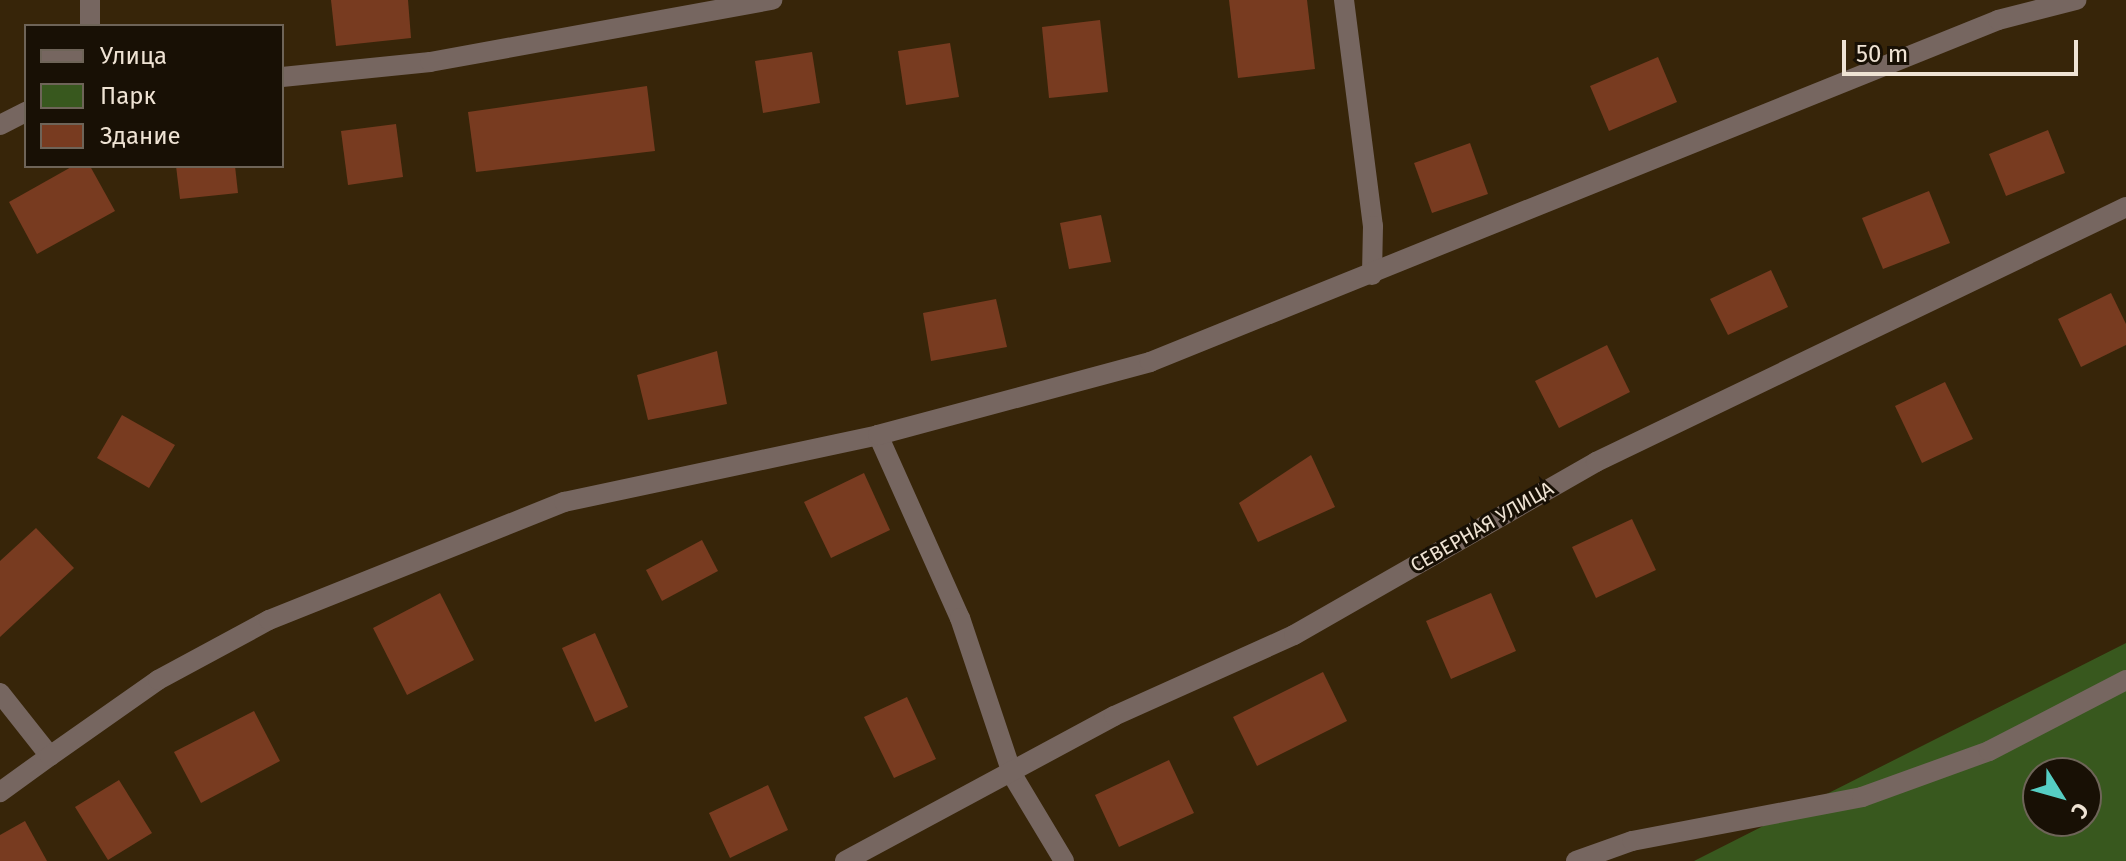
<!DOCTYPE html>
<html>
<head>
<meta charset="utf-8">
<style>
  body { margin:0 }
  #map { position:relative; width:2126px; height:861px; overflow:hidden; background:#372509; font-family:"Fira Sans",sans-serif }
  div>[style] { position:absolute }
  .green>* { inset:0; background:#38581e }
  .building>* { inset:0; background:#783b20 }
  .street>* { height:20px; margin:-10px; padding:0 10px; transform-origin:10px; border-radius:10px; background:#766660 }
  span { translate:-50% -50%; white-space:nowrap; text-align:center; line-height:1.15; -webkit-text-stroke:6px #181005; paint-order:stroke }
  .street-label { font-size:20px; color:#efe3d4 }
  .legend { position:absolute; left:24px; top:24px; width:260px; height:144px; box-sizing:border-box; background:#181005; border:2px solid #6e6458; margin:0; padding:10px 14px; list-style:none; font-size:24px; color:#efe3d4 }
  .legend li { display:flex; align-items:center; gap:16px; height:40px }
  .legend b { width:40px; border:2px solid #6e6458 }
  .north { position:absolute; left:2022px; top:757px; width:80px; height:80px; box-sizing:border-box; background:#181005; border:2px solid #6e6458; border-radius:50%; rotate:127deg; font-size:22px; font-weight:700; line-height:32px; text-align:center; color:#efe3d4 }
  .north::after { content:''; display:block; margin:auto; width:28px; height:36px; background:#56cec4; clip-path:polygon(50% 0,100% 100%,50% 72%,0 100%) }
  .scale { position:absolute; left:1842px; top:40px; width:236px; height:36px; box-sizing:border-box; border:4px solid #efe3d4; border-top:0; padding-left:10px; font-size:24px; line-height:28px; white-space:nowrap; color:#efe3d4; -webkit-text-stroke:6px #181005; paint-order:stroke }
</style>
</head>
<body>
<div id="map">
  <div class="green">
    <i style="clip-path:polygon(evenodd,2126px 643px,2126px 861px,1694px 861px,2126px 643px,2038px 773px,2086px 773px,2086px 821px,2038px 821px,2038px 773px)"></i>
  </div>
  <div class="building">
    <i style="clip-path:polygon(331px 0,408px 0,411px 38px,336px 46px)"></i>
    <i style="clip-path:polygon(1229px 0,1307px 0,1315px 69px,1238px 78px)"></i>
    <i style="clip-path:polygon(1100px 20px,1108px 92px,1049px 98px,1042px 27px)"></i>
    <i style="clip-path:polygon(950px 43px,959px 97px,906px 105px,898px 51px)"></i>
    <i style="clip-path:polygon(812px 52px,820px 103px,763px 113px,755px 61px)"></i>
    <i style="clip-path:polygon(1658px 57px,1677px 102px,1609px 131px,1590px 86px)"></i>
    <i style="clip-path:polygon(647px 86px,655px 151px,476px 172px,468px 112px)"></i>
    <i style="clip-path:polygon(396px 124px,403px 177px,348px 185px,341px 131px)"></i>
    <i style="clip-path:polygon(2048px 130px,2065px 173px,2006px 196px,1989px 154px)"></i>
    <i style="clip-path:polygon(1470px 143px,1488px 194px,1432px 213px,1414px 163px)"></i>
    <i style="clip-path:polygon(73px 166px,90px 166px,115px 211px,37px 254px,9px 202px)"></i>
    <i style="clip-path:polygon(176px 166px,235px 166px,238px 193px,180px 199px)"></i>
    <i style="clip-path:polygon(1929px 191px,1950px 243px,1883px 269px,1862px 218px)"></i>
    <i style="clip-path:polygon(1101px 215px,1111px 262px,1069px 269px,1060px 223px)"></i>
    <i style="clip-path:polygon(1771px 270px,1788px 307px,1728px 335px,1710px 299px)"></i>
    <i style="clip-path:polygon(2111px 293px,2126px 324px,2126px 345px,2081px 367px,2058px 319px)"></i>
    <i style="clip-path:polygon(996px 299px,1007px 347px,931px 361px,923px 313px)"></i>
    <i style="clip-path:polygon(1607px 345px,1630px 392px,1559px 428px,1535px 381px)"></i>
    <i style="clip-path:polygon(717px 351px,727px 404px,648px 420px,637px 375px)"></i>
    <i style="clip-path:polygon(1945px 382px,1973px 439px,1922px 463px,1895px 406px)"></i>
    <i style="clip-path:polygon(122px 415px,175px 445px,149px 488px,97px 458px)"></i>
    <i style="clip-path:polygon(1311px 455px,1335px 507px,1258px 542px,1239px 503px)"></i>
    <i style="clip-path:polygon(864px 473px,890px 530px,831px 558px,804px 502px)"></i>
    <i style="clip-path:polygon(1632px 519px,1656px 570px,1596px 598px,1572px 547px)"></i>
    <i style="clip-path:polygon(36px 528px,74px 568px,0 637px,0 561px)"></i>
    <i style="clip-path:polygon(702px 540px,718px 571px,662px 601px,646px 570px)"></i>
    <i style="clip-path:polygon(440px 593px,474px 660px,407px 695px,373px 628px)"></i>
    <i style="clip-path:polygon(1491px 593px,1516px 651px,1451px 679px,1426px 621px)"></i>
    <i style="clip-path:polygon(595px 633px,628px 707px,595px 722px,562px 648px)"></i>
    <i style="clip-path:polygon(1323px 672px,1347px 721px,1257px 766px,1233px 717px)"></i>
    <i style="clip-path:polygon(907px 697px,936px 759px,894px 778px,864px 717px)"></i>
    <i style="clip-path:polygon(254px 711px,280px 761px,201px 803px,174px 752px)"></i>
    <i style="clip-path:polygon(1169px 760px,1194px 813px,1119px 847px,1095px 795px)"></i>
    <i style="clip-path:polygon(119px 780px,152px 833px,108px 860px,75px 807px)"></i>
    <i style="clip-path:polygon(768px 785px,788px 830px,730px 858px,709px 813px)"></i>
    <i style="clip-path:polygon(25px 821px,47px 861px,0 861px,0 835px)"></i>
  </div>
  <div class="street">
    <i style="left:90px;top:0;width:26px;rotate:90deg"></i>
    <i style="left:1344px;top:0;width:228px;rotate:82.7deg"></i>
    <i style="left:1373px;top:226px;width:49px;rotate:91.2deg"></i>
    <i style="left:282px;top:77px;width:149px;rotate:-5.8deg"></i>
    <i style="left:430px;top:62px;width:348px;rotate:-10.3deg"></i>
    <i style="left:0;top:125px;width:29px;rotate:-27deg"></i>
    <i style="left:878px;top:435px;width:201px;rotate:65.9deg"></i>
    <i style="left:960px;top:618px;width:167px;rotate:71.5deg"></i>
    <i style="left:1013px;top:776px;width:99px;rotate:59deg"></i>
    <i style="left:0;top:693px;width:80px;rotate:51.6deg"></i>
    <i style="left:50px;top:756px;width:62px;rotate:144.2deg"></i>
    <i style="left:50px;top:756px;width:132px;rotate:-35.1deg"></i>
    <i style="left:158px;top:680px;width:126px;rotate:-28.4deg"></i>
    <i style="left:269px;top:620px;width:318px;rotate:-21.8deg"></i>
    <i style="left:564px;top:502px;width:321px;rotate:-12deg"></i>
    <i style="left:878px;top:435px;width:282px;rotate:-15deg"></i>
    <i style="left:1150px;top:362px;width:914px;rotate:-21.96deg"></i>
    <i style="left:1998px;top:20px;width:81px;rotate:-14.4deg"></i>
    <i style="left:845px;top:861px;width:306px;rotate:-28.3deg"></i>
    <i style="left:1114px;top:716px;width:197px;rotate:-24.2deg"></i>
    <i style="left:1294px;top:635px;width:348px;rotate:-29.8deg"></i>
    <i style="left:1596px;top:462px;width:588px;rotate:-25.69deg"></i>
    <i style="left:1576px;top:861px;width:59px;rotate:-19.7deg"></i>
    <i style="left:1632px;top:841px;width:234px;rotate:-10.8deg"></i>
    <i style="left:1862px;top:797px;width:135px;rotate:-19.9deg"></i>
    <i style="left:1989px;top:751px;width:154px;rotate:-27.4deg"></i>
  </div>
  <div class="street-label">
    <span style="left:1482px;top:527px;rotate:-30deg">СЕВЕРНАЯ УЛИЦА</span>
  </div>
  <ul class="legend">
  <li><b style="height:10px;background:#766660"></b>Улица</li>
  <li><b style="height:22px;background:#38581e"></b>Парк</li>
  <li><b style="height:22px;background:#783b20"></b>Здание</li>
  </ul>
  <div class="north">С</div>
  <div class="scale">50 m</div>
</div>
</body>
</html>
